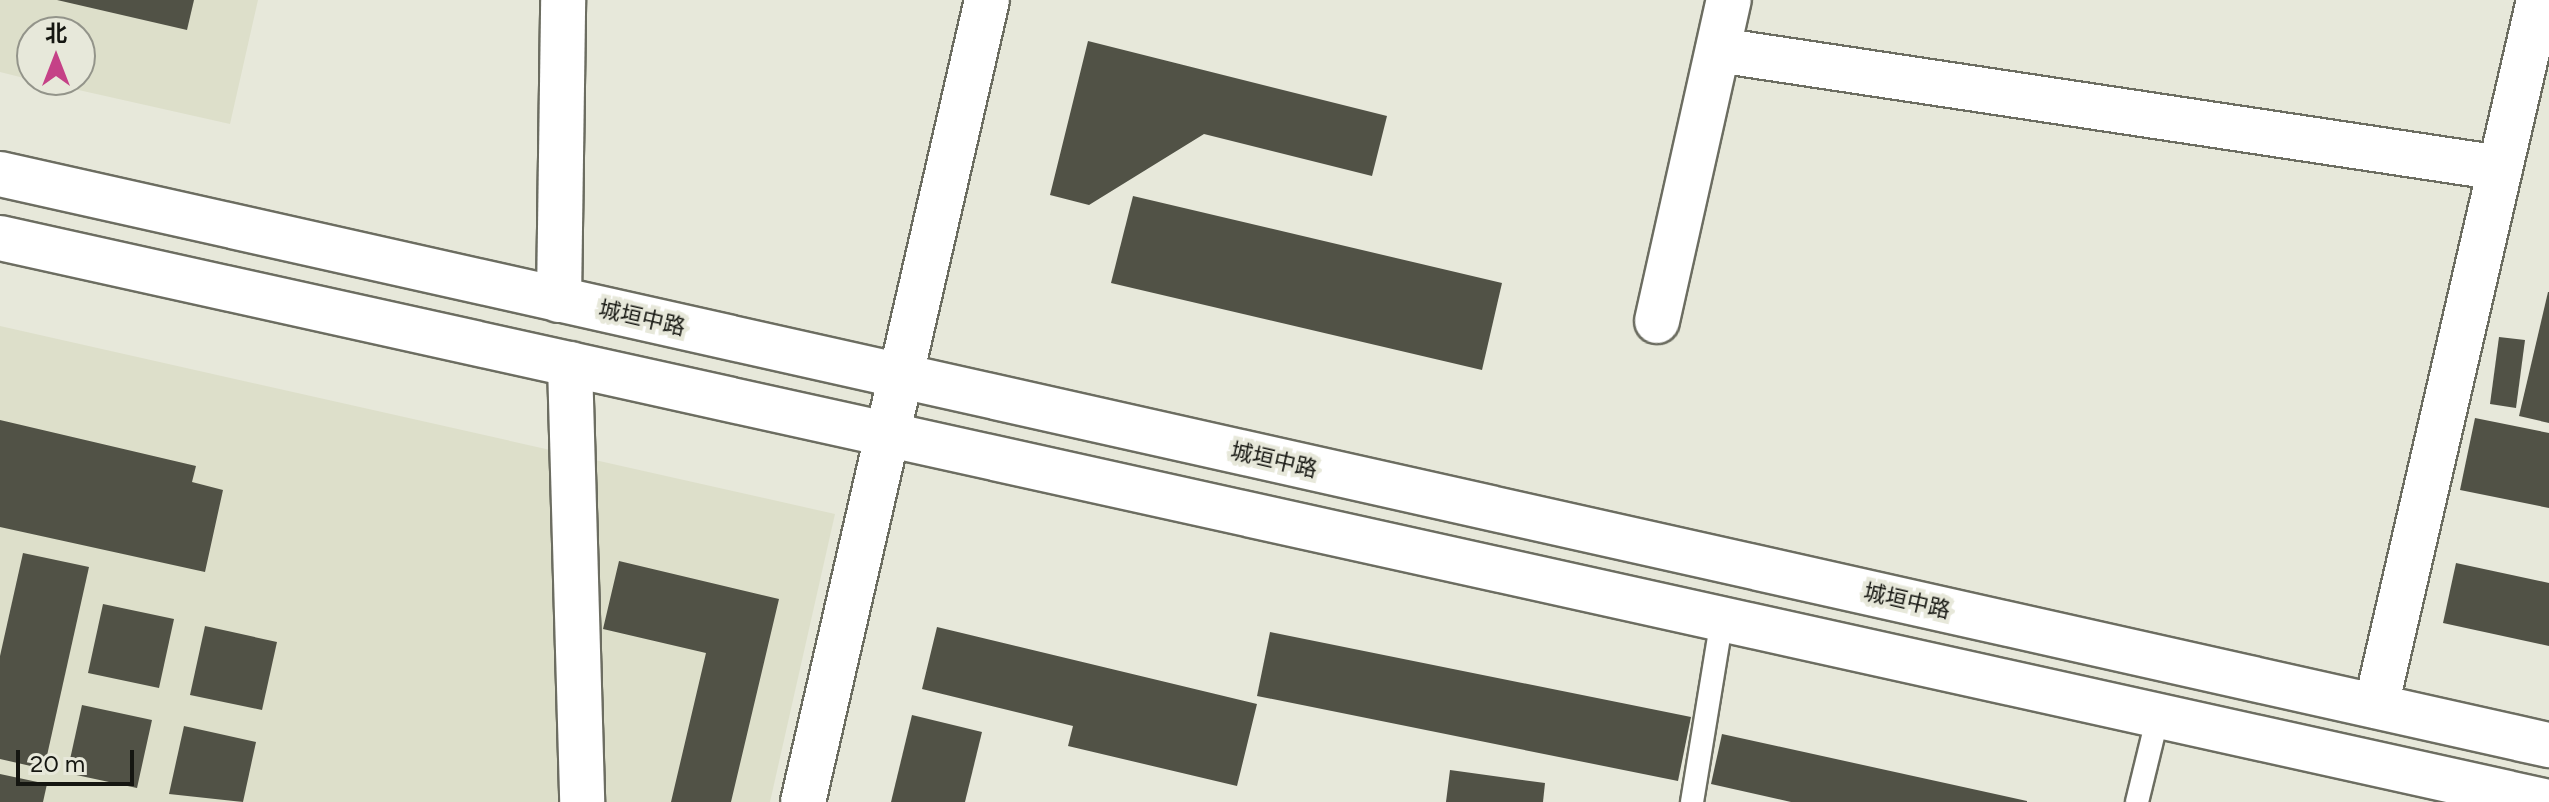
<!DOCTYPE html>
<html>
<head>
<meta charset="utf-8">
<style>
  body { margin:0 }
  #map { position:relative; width:2549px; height:802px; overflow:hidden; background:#e7e8da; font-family:Figtree,"Noto Sans SC",sans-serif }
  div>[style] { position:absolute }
  .built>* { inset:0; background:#dddfca }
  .building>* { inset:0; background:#515246 }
  .roads { filter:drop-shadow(2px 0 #6c6d61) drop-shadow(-2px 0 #6c6d61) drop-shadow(0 2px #6c6d61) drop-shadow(0 -2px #6c6d61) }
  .service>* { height:22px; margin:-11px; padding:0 11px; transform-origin:11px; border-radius:11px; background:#fff }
  .minor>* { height:44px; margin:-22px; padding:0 22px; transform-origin:22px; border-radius:22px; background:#fff }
  .tertiary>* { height:44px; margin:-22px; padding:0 22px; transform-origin:22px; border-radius:22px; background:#fff }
  .secondary>* { height:44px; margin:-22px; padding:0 22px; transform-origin:22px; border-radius:22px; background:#fff }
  span { translate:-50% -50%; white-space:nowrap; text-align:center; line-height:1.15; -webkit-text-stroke:8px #e7e8da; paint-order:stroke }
  .street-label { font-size:22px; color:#151611 }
  .north { position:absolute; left:16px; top:16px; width:80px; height:80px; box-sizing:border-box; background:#e7e8da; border:2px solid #93948a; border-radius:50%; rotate:0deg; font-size:22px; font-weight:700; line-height:32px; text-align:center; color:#151611 }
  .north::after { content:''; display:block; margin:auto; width:28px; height:36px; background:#c54187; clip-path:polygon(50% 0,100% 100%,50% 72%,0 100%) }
  .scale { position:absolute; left:16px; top:750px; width:118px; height:36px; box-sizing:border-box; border:4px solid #151611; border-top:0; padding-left:10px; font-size:24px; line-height:28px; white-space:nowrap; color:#151611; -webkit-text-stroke:6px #e7e8da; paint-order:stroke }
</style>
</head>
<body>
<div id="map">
  <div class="built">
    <i style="clip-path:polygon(0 0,258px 0,230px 124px,34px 80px,80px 80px,80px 32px,32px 32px,32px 80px,0 72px)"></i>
    <i style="clip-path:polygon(0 326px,835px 514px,770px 802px,0 802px)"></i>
  </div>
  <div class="building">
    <i style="clip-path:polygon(57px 0,194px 0,187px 30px)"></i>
    <i style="clip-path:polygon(1088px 41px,1387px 116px,1372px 176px,1204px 134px,1089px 205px,1050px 195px)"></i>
    <i style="clip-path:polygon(1133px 196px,1502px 283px,1482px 370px,1111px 283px)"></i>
    <i style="clip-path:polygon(2548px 292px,2549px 292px,2549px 423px,2519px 416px)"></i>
    <i style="clip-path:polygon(2499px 337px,2525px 340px,2516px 408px,2490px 404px)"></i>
    <i style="clip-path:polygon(2475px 418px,2549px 433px,2549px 508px,2460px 490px)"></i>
    <i style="clip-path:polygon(0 420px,196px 466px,192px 482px,223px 490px,205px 572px,0 527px)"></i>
    <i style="clip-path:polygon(23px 553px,89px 567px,44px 769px,0 759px,0 656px)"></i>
    <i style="clip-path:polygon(619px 561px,779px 599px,731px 802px,671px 802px,706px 653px,603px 629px)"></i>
    <i style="clip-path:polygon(2456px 563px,2549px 583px,2549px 646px,2443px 623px)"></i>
    <i style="clip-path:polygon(103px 604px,174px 619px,159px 688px,88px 673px)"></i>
    <i style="clip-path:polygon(205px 626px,277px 642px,262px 710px,190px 695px)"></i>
    <i style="clip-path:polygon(937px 627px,1257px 704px,1237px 786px,1068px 746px,1073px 726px,922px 689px)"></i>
    <i style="clip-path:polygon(1270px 632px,1691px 717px,1678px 781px,1257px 696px)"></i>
    <i style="clip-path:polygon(82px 705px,152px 720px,137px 788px,67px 773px)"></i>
    <i style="clip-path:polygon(912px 715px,982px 732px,965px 802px,891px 802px)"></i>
    <i style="clip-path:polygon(184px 726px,256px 742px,243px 802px,169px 794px)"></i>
    <i style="clip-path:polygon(1722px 734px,2027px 801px,2027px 802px,1791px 802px,1711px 784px)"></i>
    <i style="clip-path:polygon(1450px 770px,1545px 783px,1543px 802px,1446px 802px)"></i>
    <i style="clip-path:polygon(0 774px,47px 784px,43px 802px,0 802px)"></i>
  </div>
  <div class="roads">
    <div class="service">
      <i style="left:1692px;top:802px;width:185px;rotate:-80.7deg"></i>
      <i style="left:2137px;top:802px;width:89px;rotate:-76.3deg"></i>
    </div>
    <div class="minor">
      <i style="left:1718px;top:50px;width:791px;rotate:8.58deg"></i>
      <i style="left:559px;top:300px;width:300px;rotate:-89.2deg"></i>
      <i style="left:1657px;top:321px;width:329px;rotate:-77.4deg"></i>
      <i style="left:570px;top:364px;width:438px;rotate:88.4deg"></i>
    </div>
    <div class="tertiary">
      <i style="left:2376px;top:706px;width:725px;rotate:-77deg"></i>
      <i style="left:803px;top:802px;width:823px;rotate:-77.08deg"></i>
    </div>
    <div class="secondary">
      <i style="left:0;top:174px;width:2612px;rotate:12.63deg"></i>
      <i style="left:0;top:238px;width:2611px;rotate:12.48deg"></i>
    </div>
  </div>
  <div class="street-label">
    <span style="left:642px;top:318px;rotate:13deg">城垣中路</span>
    <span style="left:1274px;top:460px;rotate:13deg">城垣中路</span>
    <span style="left:1907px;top:601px;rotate:13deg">城垣中路</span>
  </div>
  <div class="north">北</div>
  <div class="scale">20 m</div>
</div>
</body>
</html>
